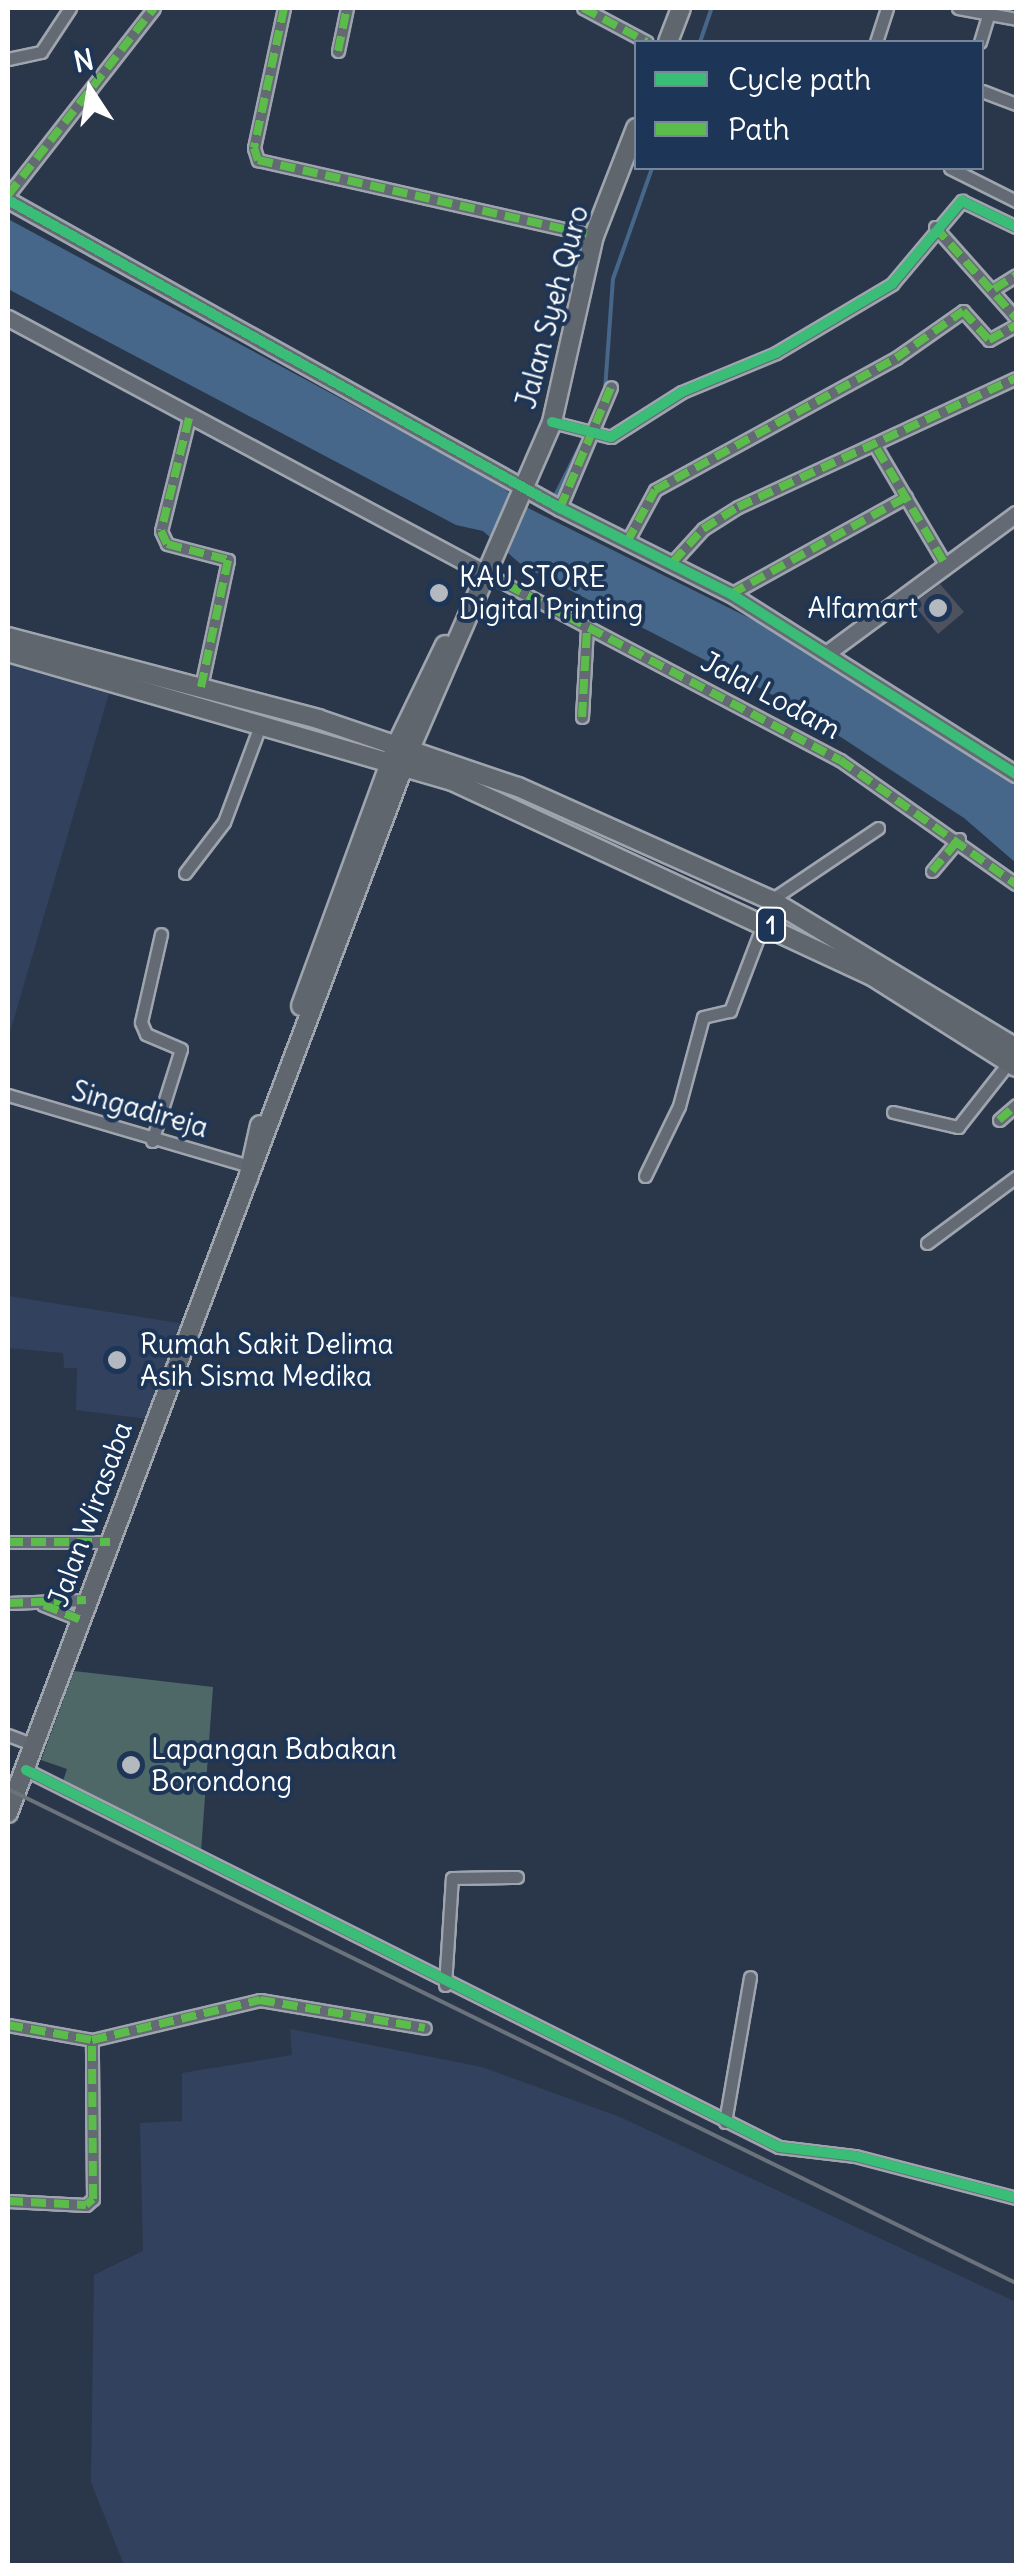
<!DOCTYPE html>
<html>
<head>
<meta charset="utf-8">
<style>
  body { margin:0 }
  #map { position:relative; width:1024px; height:2573px; overflow:hidden; background:#2a374a; font-family:Delius,sans-serif }
  div>[style] { position:absolute }
  .built>* { inset:0; background:#32415d }
  .green>* { inset:0; background:#4e6767 }
  .water>* { inset:0; background:#46678a }
  .stream>* { height:4px; margin:-2px; padding:0 2px; transform-origin:2px; border-radius:2px; background:#46678a }
  .building>* { inset:0; background:#4d525e }
  .roads { filter:drop-shadow(2px 0 #9fa5ae) drop-shadow(-2px 0 #9fa5ae) drop-shadow(0 2px #9fa5ae) drop-shadow(0 -2px #9fa5ae) }
  .minor>* { height:11px; margin:-5.5px; padding:0 5.5px; transform-origin:5.5px; border-radius:5.5px; background:#636a74 }
  .tertiary>* { height:15px; margin:-7.5px; padding:0 7.5px; transform-origin:7.5px; border-radius:7.5px; background:#636a74 }
  .primary>* { height:18px; margin:-9px; padding:0 9px; transform-origin:9px; border-radius:9px; background:#60666d }
  .rail>* { height:4px; margin:-2px; padding:0 2px; transform-origin:2px; border-radius:2px; background:#6a727c }
  .quiet>* { height:8px; margin-top:-4px; transform-origin:0; background:repeating-linear-gradient(90deg,#5cbc4b 0 15px,transparent 0 23px) }
  .cycleway>* { height:10px; margin:-5px; padding:0 5px; transform-origin:5px; border-radius:5px; background:#3abd76 }
  .dots>* { width:28px; height:28px; translate:-50% -50%; box-sizing:border-box; border:5px solid #1d3557; border-radius:50% }
  span { translate:-50% -50%; white-space:nowrap; text-align:center; line-height:1.15; -webkit-text-stroke:8px #1d3557; paint-order:stroke }
  .shield-label span { padding:2px 8px; background:#1d3557; border:2px solid; border-radius:8px; -webkit-text-stroke-width:0 }
  .shield-label { font-size:25px; color:#fff; font-weight:700 }
  .street-label { font-size:28px; color:#fff }
  .poi-label { font-size:28px; color:#fff }
  .left { translate:0 -50%; text-align:left }
  .right { translate:-100% -50%; text-align:right }
  .frame { position:absolute; inset:0; border:10px solid #fff; pointer-events:none }
  .legend { position:absolute; left:634px; top:40px; width:350px; height:130px; box-sizing:border-box; background:#1d3557; border:2px solid #77869a; margin:0; padding:12px 18px; list-style:none; font-size:30px; color:#fff }
  .legend li { display:flex; align-items:center; gap:20px; height:50px }
  .legend b { width:50px; border:2px solid #77869a }
  .north { position:absolute; left:40px; top:40px; width:100px; height:100px; -webkit-text-stroke:8px #1d3557; paint-order:stroke; rotate:348deg; font-size:28px; font-weight:700; line-height:40px; text-align:center; color:#fff }
  .north::after { content:''; display:block; margin:auto; width:35px; height:45px; background:#fff; clip-path:polygon(50% 0,100% 100%,50% 72%,0 100%) }
</style>
</head>
<body>
<div id="map">
  <div class="built">
    <i style="clip-path:polygon(8px 663px,110px 690px,8px 1039px)"></i>
    <i style="clip-path:polygon(8px 1296px,185px 1324px,148px 1419px,76px 1410px,77px 1368px,64px 1368px,63px 1353px,8px 1348px)"></i>
    <i style="clip-path:polygon(290px 2029px,482px 2067px,620px 2117px,1016px 2302px,1016px 2565px,124px 2565px,91px 2482px,94px 2275px,143px 2251px,140px 2123px,182px 2121px,182px 2073px,292px 2055px)"></i>
  </div>
  <div class="green">
    <i style="clip-path:polygon(74px 1671px,213px 1687px,201px 1852px,62px 1784px,67px 1769px,41px 1760px)"></i>
  </div>
  <div class="water">
    <i style="clip-path:polygon(8px 219px,499px 484px,524px 506px,828px 657px,1016px 783px,1016px 863px,964px 818px,792px 705px,523px 566px,483px 531px,456px 525px,8px 289px)"></i>
  </div>
  <div class="stream">
    <i style="left:700px;top:42px;width:36px;rotate:-71deg"></i>
    <i style="left:605px;top:390px;width:111px;rotate:-85.9deg"></i>
    <i style="left:613px;top:279px;width:118px;rotate:-70.6deg"></i>
    <i style="left:554px;top:498px;width:60px;rotate:-63.4deg"></i>
  </div>
  <div class="building">
    <i style="clip-path:polygon(940px 584px,964px 612px,938px 634px,913px 604px)"></i>
  </div>
  <div class="roads">
    <div class="minor">
      <i style="left:284px;top:8px;width:143px;rotate:102.1deg"></i>
      <i style="left:254px;top:148px;width:13px;rotate:72deg"></i>
      <i style="left:258px;top:160px;width:344px;rotate:12.7deg"></i>
      <i style="left:583px;top:8px;width:72px;rotate:28deg"></i>
      <i style="left:958px;top:8px;width:59px;rotate:10.7deg"></i>
      <i style="left:876px;top:42px;width:36px;rotate:-72deg"></i>
      <i style="left:980px;top:42px;width:28px;rotate:-73deg"></i>
      <i style="left:338px;top:51px;width:44px;rotate:-78.2deg"></i>
      <i style="left:8px;top:59px;width:34px;rotate:-12deg"></i>
      <i style="left:41px;top:52px;width:53px;rotate:-56.6deg"></i>
      <i style="left:982px;top:91px;width:36px;rotate:21deg"></i>
      <i style="left:950px;top:168px;width:74px;rotate:26.6deg"></i>
      <i style="left:8px;top:195px;width:237px;rotate:-52deg"></i>
      <i style="left:935px;top:227px;width:122px;rotate:48.3deg"></i>
      <i style="left:994px;top:289px;width:26px;rotate:-32deg"></i>
      <i style="left:189px;top:418px;width:116px;rotate:103.9deg"></i>
      <i style="left:161px;top:531px;width:14px;rotate:65deg"></i>
      <i style="left:167px;top:544px;width:63px;rotate:14.7deg"></i>
      <i style="left:228px;top:560px;width:130px;rotate:102deg"></i>
      <i style="left:552px;top:422px;width:61px;rotate:14.3deg"></i>
      <i style="left:611px;top:437px;width:84px;rotate:-32.4deg"></i>
      <i style="left:682px;top:392px;width:102px;rotate:-22.5deg"></i>
      <i style="left:776px;top:353px;width:135px;rotate:-30.7deg"></i>
      <i style="left:892px;top:284px;width:109px;rotate:-49.9deg"></i>
      <i style="left:962px;top:201px;width:60px;rotate:25.7deg"></i>
      <i style="left:877px;top:449px;width:134px;rotate:59.4deg"></i>
      <i style="left:560px;top:508px;width:131px;rotate:-67.1deg"></i>
      <i style="left:627px;top:542px;width:59px;rotate:-61.7deg"></i>
      <i style="left:655px;top:490px;width:275px;rotate:-28.7deg"></i>
      <i style="left:896px;top:358px;width:82px;rotate:-35deg"></i>
      <i style="left:963px;top:311px;width:39px;rotate:48deg"></i>
      <i style="left:989px;top:340px;width:31px;rotate:-29deg"></i>
      <i style="left:673px;top:562px;width:45px;rotate:-47.7deg"></i>
      <i style="left:703px;top:529px;width:41px;rotate:-32.2deg"></i>
      <i style="left:738px;top:507px;width:306px;rotate:-24.9deg"></i>
      <i style="left:487px;top:574px;width:399px;rotate:27.8deg"></i>
      <i style="left:840px;top:760px;width:215px;rotate:35.2deg"></i>
      <i style="left:731px;top:594px;width:200px;rotate:-29deg"></i>
      <i style="left:582px;top:717px;width:89px;rotate:-86.8deg"></i>
      <i style="left:932px;top:871px;width:42px;rotate:-49.8deg"></i>
      <i style="left:185px;top:873px;width:64px;rotate:-52.6deg"></i>
      <i style="left:224px;top:822px;width:106px;rotate:-69.5deg"></i>
      <i style="left:771px;top:900px;width:129px;rotate:-33.9deg"></i>
      <i style="left:8px;top:1095px;width:255px;rotate:16.4deg"></i>
      <i style="left:893px;top:1112px;width:67px;rotate:13deg"></i>
      <i style="left:958px;top:1127px;width:84px;rotate:-51.8deg"></i>
      <i style="left:999px;top:1120px;width:23px;rotate:-41deg"></i>
      <i style="left:152px;top:1141px;width:96px;rotate:-72.5deg"></i>
      <i style="left:181px;top:1049px;width:38px;rotate:-157deg"></i>
      <i style="left:146px;top:1034px;width:13px;rotate:-113deg"></i>
      <i style="left:141px;top:1022px;width:90px;rotate:-77.2deg"></i>
      <i style="left:645px;top:1176px;width:78px;rotate:-64.1deg"></i>
      <i style="left:679px;top:1106px;width:92px;rotate:-74.9deg"></i>
      <i style="left:703px;top:1017px;width:28px;rotate:-13deg"></i>
      <i style="left:730px;top:1011px;width:95px;rotate:-69.1deg"></i>
      <i style="left:927px;top:1243px;width:111px;rotate:-36.6deg"></i>
      <i style="left:8px;top:1542px;width:102px"></i>
      <i style="left:8px;top:1603px;width:78px;rotate:-2.2deg"></i>
      <i style="left:43px;top:1605px;width:41px;rotate:21.5deg"></i>
      <i style="left:8px;top:1735px;width:30px;rotate:21deg"></i>
      <i style="left:26px;top:1770px;width:842px;rotate:26.6deg"></i>
      <i style="left:779px;top:2147px;width:77px;rotate:6.8deg"></i>
      <i style="left:855px;top:2156px;width:166px;rotate:14.6deg"></i>
      <i style="left:445px;top:1985px;width:107px;rotate:-86.3deg"></i>
      <i style="left:452px;top:1878px;width:65px;rotate:-0.9deg"></i>
      <i style="left:8px;top:2025px;width:85px;rotate:10.1deg"></i>
      <i style="left:92px;top:2040px;width:173px;rotate:-13.4deg"></i>
      <i style="left:260px;top:2000px;width:167px;rotate:9.6deg"></i>
      <i style="left:725px;top:2122px;width:147px;rotate:-80.2deg"></i>
      <i style="left:8px;top:2201px;width:78px;rotate:2.9deg"></i>
      <i style="left:86px;top:2205px;width:9px;rotate:-41deg"></i>
      <i style="left:93px;top:2199px;width:159px;rotate:-90.4deg"></i>
    </div>
    <div class="tertiary">
      <i style="left:8px;top:200px;width:632px;rotate:29.16deg"></i>
      <i style="left:560px;top:508px;width:191px;rotate:26.7deg"></i>
      <i style="left:731px;top:594px;width:337px;rotate:32.3deg"></i>
      <i style="left:8px;top:318px;width:543px;rotate:28.12deg"></i>
      <i style="left:830px;top:651px;width:231px;rotate:-36.4deg"></i>
    </div>
    <div class="primary">
      <i style="left:668px;top:42px;width:36px;rotate:-69deg"></i>
      <i style="left:8px;top:637px;width:321px;rotate:14.8deg"></i>
      <i style="left:318px;top:719px;width:211px;rotate:18.8deg"></i>
      <i style="left:518px;top:787px;width:277px;rotate:24.1deg"></i>
      <i style="left:771px;top:900px;width:286px;rotate:31.1deg"></i>
      <i style="left:8px;top:652px;width:462px;rotate:16.2deg"></i>
      <i style="left:452px;top:781px;width:463px;rotate:24.9deg"></i>
      <i style="left:872px;top:976px;width:170px;rotate:32.3deg"></i>
      <i style="left:301px;top:1006px;width:279px;rotate:-69.9deg"></i>
      <i style="left:397px;top:744px;width:110px;rotate:-64.1deg"></i>
      <i style="left:248px;top:1179px;width:55px;rotate:-77.5deg"></i>
      <i style="left:8px;top:1813px;width:1137px;rotate:-69.3deg"></i>
      <i style="left:410px;top:749px;width:357px;rotate:-66.5deg"></i>
      <i style="left:552px;top:422px;width:191px;rotate:-77.3deg"></i>
      <i style="left:594px;top:236px;width:116px;rotate:-68.7deg"></i>
    </div>
  </div>
  <div class="rail">
    <i style="left:8px;top:1789px;width:1123px;rotate:26.11deg"></i>
  </div>
  <div class="quiet">
    <i style="left:284px;top:8px;width:143px;rotate:102.1deg"></i>
    <i style="left:254px;top:148px;width:13px;rotate:72deg"></i>
    <i style="left:258px;top:160px;width:344px;rotate:12.7deg"></i>
    <i style="left:583px;top:8px;width:72px;rotate:28deg"></i>
    <i style="left:338px;top:51px;width:44px;rotate:-78.2deg"></i>
    <i style="left:8px;top:195px;width:237px;rotate:-52deg"></i>
    <i style="left:935px;top:227px;width:122px;rotate:48.3deg"></i>
    <i style="left:994px;top:289px;width:26px;rotate:-32deg"></i>
    <i style="left:189px;top:418px;width:116px;rotate:103.9deg"></i>
    <i style="left:161px;top:531px;width:14px;rotate:65deg"></i>
    <i style="left:167px;top:544px;width:63px;rotate:14.7deg"></i>
    <i style="left:228px;top:560px;width:130px;rotate:102deg"></i>
    <i style="left:877px;top:449px;width:134px;rotate:59.4deg"></i>
    <i style="left:560px;top:508px;width:131px;rotate:-67.1deg"></i>
    <i style="left:627px;top:542px;width:59px;rotate:-61.7deg"></i>
    <i style="left:655px;top:490px;width:275px;rotate:-28.7deg"></i>
    <i style="left:896px;top:358px;width:82px;rotate:-35deg"></i>
    <i style="left:963px;top:311px;width:39px;rotate:48deg"></i>
    <i style="left:989px;top:340px;width:31px;rotate:-29deg"></i>
    <i style="left:673px;top:562px;width:45px;rotate:-47.7deg"></i>
    <i style="left:703px;top:529px;width:41px;rotate:-32.2deg"></i>
    <i style="left:738px;top:507px;width:306px;rotate:-24.9deg"></i>
    <i style="left:487px;top:574px;width:399px;rotate:27.8deg"></i>
    <i style="left:840px;top:760px;width:215px;rotate:35.2deg"></i>
    <i style="left:731px;top:594px;width:200px;rotate:-29deg"></i>
    <i style="left:582px;top:717px;width:89px;rotate:-86.8deg"></i>
    <i style="left:932px;top:871px;width:42px;rotate:-49.8deg"></i>
    <i style="left:999px;top:1120px;width:23px;rotate:-41deg"></i>
    <i style="left:8px;top:1542px;width:102px"></i>
    <i style="left:8px;top:1603px;width:78px;rotate:-2.2deg"></i>
    <i style="left:44px;top:1605px;width:40px;rotate:22deg"></i>
    <i style="left:8px;top:2025px;width:85px;rotate:10.1deg"></i>
    <i style="left:92px;top:2040px;width:173px;rotate:-13.4deg"></i>
    <i style="left:260px;top:2000px;width:167px;rotate:9.6deg"></i>
    <i style="left:8px;top:2201px;width:78px;rotate:2.9deg"></i>
    <i style="left:86px;top:2205px;width:9px;rotate:-41deg"></i>
    <i style="left:93px;top:2199px;width:159px;rotate:-90.4deg"></i>
  </div>
  <div class="cycleway">
    <i style="left:8px;top:200px;width:632px;rotate:29.16deg"></i>
    <i style="left:560px;top:508px;width:191px;rotate:26.7deg"></i>
    <i style="left:731px;top:594px;width:337px;rotate:32.3deg"></i>
    <i style="left:552px;top:422px;width:61px;rotate:14.3deg"></i>
    <i style="left:611px;top:437px;width:84px;rotate:-32.4deg"></i>
    <i style="left:682px;top:392px;width:102px;rotate:-22.5deg"></i>
    <i style="left:776px;top:353px;width:135px;rotate:-30.7deg"></i>
    <i style="left:892px;top:284px;width:109px;rotate:-49.9deg"></i>
    <i style="left:962px;top:201px;width:60px;rotate:25.7deg"></i>
    <i style="left:26px;top:1770px;width:842px;rotate:26.6deg"></i>
    <i style="left:779px;top:2147px;width:77px;rotate:6.8deg"></i>
    <i style="left:855px;top:2156px;width:166px;rotate:14.6deg"></i>
  </div>
  <div class="dots">
    <i style="left:439px;top:593px;background:#b4b9c0"></i>
    <i style="left:938px;top:608px;background:#b4b9c0"></i>
    <i style="left:117px;top:1360px;background:#b4b9c0"></i>
    <i style="left:131px;top:1765px;background:#b4b9c0"></i>
  </div>
  <div class="shield-label">
    <span style="left:771px;top:925px">1</span>
  </div>
  <div class="street-label">
    <span style="left:552px;top:307px;rotate:-75deg">Jalan Syeh Quro</span>
    <span style="left:771px;top:695px;rotate:28deg">Jalal Lodam</span>
    <span style="left:140px;top:1109px;rotate:16deg">Singadireja</span>
    <span style="left:90px;top:1514px;rotate:-70deg">Jalan Wirasaba</span>
  </div>
  <div class="poi-label">
    <span class="left" style="left:459px;top:593px">KAU STORE<br>Digital Printing</span>
    <span class="right" style="left:918px;top:608px">Alfamart</span>
    <span class="left" style="left:140px;top:1360px">Rumah Sakit Delima<br>Asih Sisma Medika</span>
    <span class="left" style="left:151px;top:1765px">Lapangan Babakan<br>Borondong</span>
  </div>
  <div class="frame"></div>
  <ul class="legend">
  <li><b style="height:12px;background:#3abd76"></b>Cycle path</li>
  <li><b style="height:12px;background:#5cbc4b"></b>Path</li>
  </ul>
  <div class="north">N</div>
</div>
</body>
</html>
